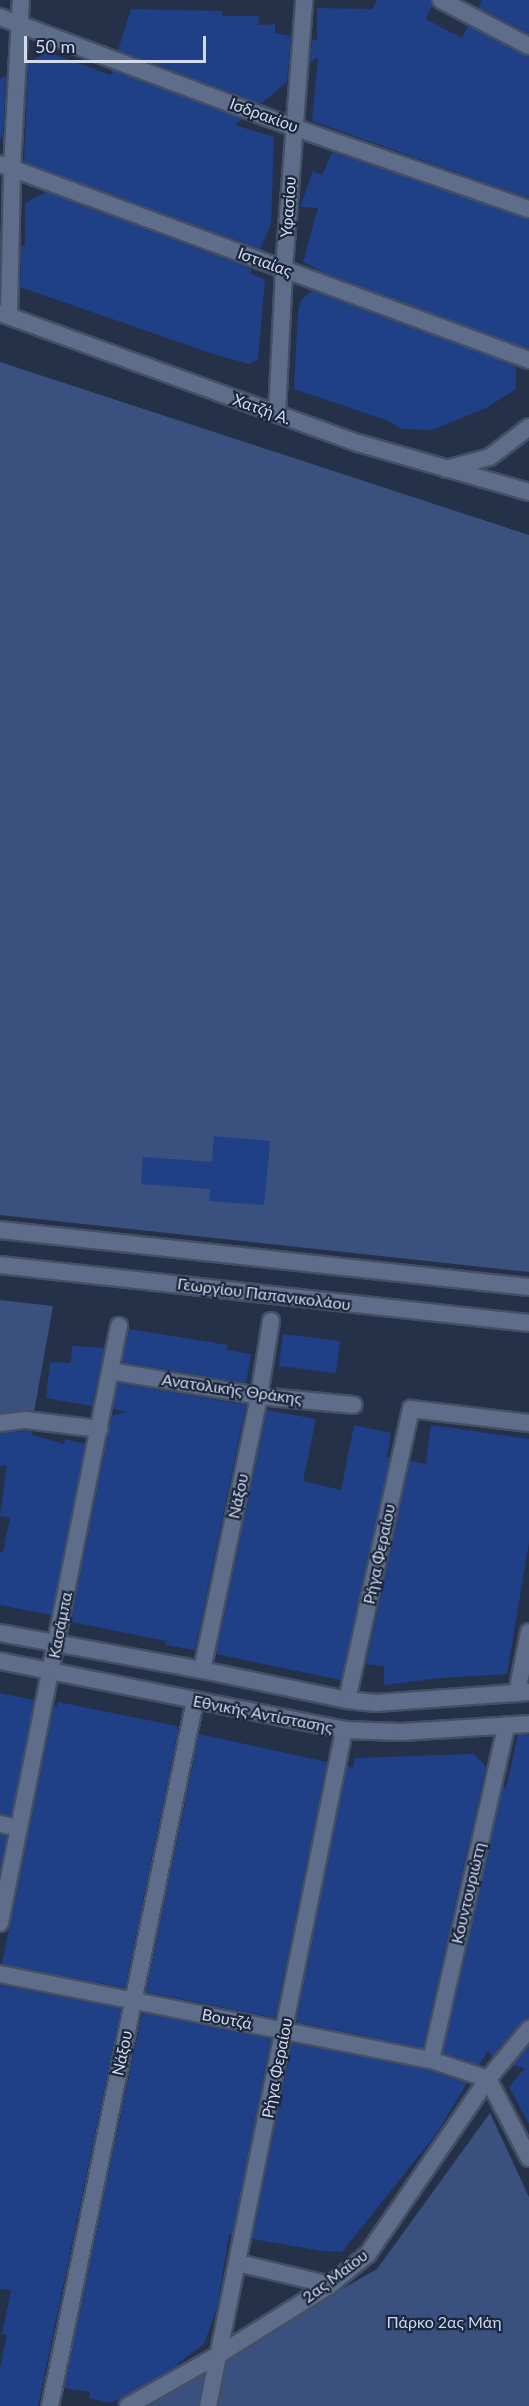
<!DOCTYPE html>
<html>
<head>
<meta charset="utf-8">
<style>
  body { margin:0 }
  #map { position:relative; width:529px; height:2406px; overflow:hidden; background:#243149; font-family:Lato,sans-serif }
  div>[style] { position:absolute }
  .green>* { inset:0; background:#3a517f }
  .building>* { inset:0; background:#1f3f86 }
  .roads { filter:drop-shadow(2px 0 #444f64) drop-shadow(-2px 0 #444f64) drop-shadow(0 2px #444f64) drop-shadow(0 -2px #444f64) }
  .pedestrian>* { height:16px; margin:-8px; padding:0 8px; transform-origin:8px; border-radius:8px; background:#5e6d89 }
  .minor>* { height:16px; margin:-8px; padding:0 8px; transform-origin:8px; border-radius:8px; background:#5e6d89 }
  .secondary>* { height:16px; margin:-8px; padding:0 8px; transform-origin:8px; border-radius:8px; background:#5e6d89 }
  span { translate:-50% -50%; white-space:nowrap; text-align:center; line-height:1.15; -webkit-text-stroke:4.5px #1b273e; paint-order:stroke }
  .street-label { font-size:16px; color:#d3dbeb }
  .park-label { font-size:16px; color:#cdd8ed }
  .scale { position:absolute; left:24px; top:36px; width:182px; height:27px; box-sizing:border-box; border:3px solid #d3dbeb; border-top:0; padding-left:8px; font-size:18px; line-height:21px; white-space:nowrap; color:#d3dbeb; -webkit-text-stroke:4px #1b273e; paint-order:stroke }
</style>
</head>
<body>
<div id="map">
  <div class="green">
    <i style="clip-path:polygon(0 362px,529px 535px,529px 1272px,0 1215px)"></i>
    <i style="clip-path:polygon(0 1300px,53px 1306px,34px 1412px,0 1416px)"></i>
    <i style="clip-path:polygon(490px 2113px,529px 2197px,529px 2406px,137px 2406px,377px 2269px)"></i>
  </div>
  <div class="building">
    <i style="clip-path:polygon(377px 0,431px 0,432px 5px,426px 19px,462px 38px,468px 26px,529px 56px,529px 198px,312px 121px,318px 57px,310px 63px,312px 39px,317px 40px,317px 8px,372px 9px)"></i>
    <i style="clip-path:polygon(482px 0,529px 0,529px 34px,478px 7px)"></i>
    <i style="clip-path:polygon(131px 9px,222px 11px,222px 16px,259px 16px,258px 25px,275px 24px,275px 33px,291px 36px,287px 82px,261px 104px,118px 50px)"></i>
    <i style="clip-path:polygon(47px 52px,111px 75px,112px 70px,242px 119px,235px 125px,274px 137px,271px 224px,260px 249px,24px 162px,28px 63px)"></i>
    <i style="clip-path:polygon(6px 75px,3px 136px,0 139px,0 79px)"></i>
    <i style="clip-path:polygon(332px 152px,529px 219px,529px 349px,331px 276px,303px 262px,318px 208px,300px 207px,313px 171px,322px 175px)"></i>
    <i style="clip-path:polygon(46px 192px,252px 269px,250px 273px,265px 280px,258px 359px,250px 364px,216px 355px,20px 287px,21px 245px,25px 246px,25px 203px)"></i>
    <i style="clip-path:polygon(312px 291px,516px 366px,516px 389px,486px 408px,432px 430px,402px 429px,386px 420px,294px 389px,298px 312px,301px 300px)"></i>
    <i style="clip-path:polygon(214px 1136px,270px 1141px,264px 1205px,209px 1201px,210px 1189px,141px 1184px,143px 1157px,212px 1162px)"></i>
    <i style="clip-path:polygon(129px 1329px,228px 1345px,227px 1350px,251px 1354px,246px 1383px,122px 1362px)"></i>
    <i style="clip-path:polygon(283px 1334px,340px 1341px,336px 1373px,279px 1366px)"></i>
    <i style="clip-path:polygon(72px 1346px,104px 1348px,92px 1406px,46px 1398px,50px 1362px,71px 1363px)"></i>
    <i style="clip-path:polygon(118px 1383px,246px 1405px,195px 1650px,165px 1645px,166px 1641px,72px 1622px,71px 1620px,112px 1415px,129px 1412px,113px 1409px)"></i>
    <i style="clip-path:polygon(267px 1410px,316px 1419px,303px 1481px,341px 1490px,354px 1425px,391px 1433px,387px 1457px,390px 1458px,341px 1680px,216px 1654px)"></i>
    <i style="clip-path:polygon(431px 1425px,529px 1439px,529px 1542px,507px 1674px,440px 1678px,384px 1685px,384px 1666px,366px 1664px,410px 1461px,426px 1464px)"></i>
    <i style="clip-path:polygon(31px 1431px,32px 1435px,64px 1444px,65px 1439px,85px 1444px,51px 1615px,0 1605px,0 1552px,3px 1552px,10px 1518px,0 1516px,7px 1465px,0 1466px,0 1433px)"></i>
    <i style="clip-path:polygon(0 1693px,34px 1700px,11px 1816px,0 1814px)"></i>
    <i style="clip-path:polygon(58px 1702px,177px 1726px,178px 1730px,125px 1988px,2px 1964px,54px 1705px,57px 1706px)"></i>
    <i style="clip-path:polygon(199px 1734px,327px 1762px,275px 2018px,146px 1992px)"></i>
    <i style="clip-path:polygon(518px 1735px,529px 1735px,529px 2019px,521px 2022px,492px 2057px,488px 2050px,479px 2065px,443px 2053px,503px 1785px,506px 1788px)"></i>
    <i style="clip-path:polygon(474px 1754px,486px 1766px,423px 2048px,296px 2022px,347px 1766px,353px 1768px,355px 1758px)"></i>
    <i style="clip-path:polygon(0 1835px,7px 1836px,0 1869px)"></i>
    <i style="clip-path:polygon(0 1985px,121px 2009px,38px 2406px,0 2406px,0 2368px,7px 2334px,2px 2334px,11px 2290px,0 2289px)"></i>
    <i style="clip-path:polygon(142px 2013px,271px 2039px,232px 2235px,229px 2235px,217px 2308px,204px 2344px,177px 2364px,178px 2366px,119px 2400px,107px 2402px,89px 2398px,90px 2392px,64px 2388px)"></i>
    <i style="clip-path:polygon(292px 2043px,428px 2070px,467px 2083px,437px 2133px,342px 2252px,322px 2251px,252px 2239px)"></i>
    <i style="clip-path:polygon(529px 2046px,529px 2124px,509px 2087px,525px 2068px,513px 2065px)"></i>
  </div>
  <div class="roads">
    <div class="pedestrian">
      <i style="left:0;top:1423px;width:26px;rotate:-7deg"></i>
      <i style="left:26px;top:1420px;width:74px;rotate:7deg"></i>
    </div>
    <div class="minor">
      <i style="left:441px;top:0;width:99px;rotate:27.6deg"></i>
      <i style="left:0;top:17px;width:313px;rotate:20.6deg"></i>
      <i style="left:293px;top:127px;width:250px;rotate:19.2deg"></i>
      <i style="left:0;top:164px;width:564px;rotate:20.33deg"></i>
      <i style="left:0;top:313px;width:381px;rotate:20deg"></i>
      <i style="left:358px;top:443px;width:178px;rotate:16deg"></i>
      <i style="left:9px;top:316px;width:147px;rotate:-88.8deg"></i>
      <i style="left:12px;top:169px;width:169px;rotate:-87deg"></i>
      <i style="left:277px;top:414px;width:145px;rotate:-87.2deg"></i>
      <i style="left:284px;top:269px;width:270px;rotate:-85.7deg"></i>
      <i style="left:446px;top:469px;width:46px;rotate:-15.3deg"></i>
      <i style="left:490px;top:457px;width:49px;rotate:-37.6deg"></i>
      <i style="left:0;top:1230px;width:532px;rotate:6.15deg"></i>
      <i style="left:0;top:1265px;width:532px;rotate:6.26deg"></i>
      <i style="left:110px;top:1371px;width:151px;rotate:9.5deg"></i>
      <i style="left:259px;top:1396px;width:95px;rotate:5.4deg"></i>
      <i style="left:202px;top:1670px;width:280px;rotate:-78.2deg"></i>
      <i style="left:259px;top:1396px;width:76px;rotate:-80.9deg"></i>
      <i style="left:517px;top:1693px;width:62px;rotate:-78.9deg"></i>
      <i style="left:347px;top:1700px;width:298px;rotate:-77.6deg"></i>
      <i style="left:411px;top:1409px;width:119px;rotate:6.8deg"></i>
      <i style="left:0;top:1824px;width:19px;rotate:12deg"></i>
      <i style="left:0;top:1923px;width:609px;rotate:-78.73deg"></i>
      <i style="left:0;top:1974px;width:439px;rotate:11.3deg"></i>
      <i style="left:431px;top:2060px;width:60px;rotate:18.4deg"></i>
      <i style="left:488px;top:2079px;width:89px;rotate:62.6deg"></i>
      <i style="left:431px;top:2060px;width:342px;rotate:-77.3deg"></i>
      <i style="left:238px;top:2263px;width:95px;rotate:13.4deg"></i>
      <i style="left:50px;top:2406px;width:720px;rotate:-78.38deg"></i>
      <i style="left:128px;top:2406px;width:106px;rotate:-29.5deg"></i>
      <i style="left:220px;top:2354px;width:130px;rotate:-32.1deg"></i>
      <i style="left:330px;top:2285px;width:49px;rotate:-39.2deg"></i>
      <i style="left:368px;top:2254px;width:212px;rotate:-55.6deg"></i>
      <i style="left:488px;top:2079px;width:65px;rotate:-50.6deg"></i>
      <i style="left:208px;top:2406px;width:690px;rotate:-78.62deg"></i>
    </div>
    <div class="secondary">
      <i style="left:0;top:1633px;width:205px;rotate:10.4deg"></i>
      <i style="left:202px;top:1670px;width:148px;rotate:11.7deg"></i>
      <i style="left:347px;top:1700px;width:29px;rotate:6deg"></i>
      <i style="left:376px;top:1703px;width:153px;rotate:-4.1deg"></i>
      <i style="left:0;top:1661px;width:351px;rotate:11.3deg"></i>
      <i style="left:344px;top:1730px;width:57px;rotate:2deg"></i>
      <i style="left:401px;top:1732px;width:128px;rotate:-3.6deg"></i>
    </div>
  </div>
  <div class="street-label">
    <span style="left:264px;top:115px;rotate:20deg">Ισδρακίου</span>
    <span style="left:288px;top:207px;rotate:-86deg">Υφασίου</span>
    <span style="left:265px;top:262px;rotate:20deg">Ιστιαίας</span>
    <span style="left:262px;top:409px;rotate:20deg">Χατζή Α.</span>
    <span style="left:264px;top:1294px;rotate:7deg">Γεωργίου Παπανικολάου</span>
    <span style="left:232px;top:1389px;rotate:8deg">Ανατολικής Θράκης</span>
    <span style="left:238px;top:1496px;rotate:-78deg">Νάξου</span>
    <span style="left:379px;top:1554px;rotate:-78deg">Ρήγα Φεραίου</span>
    <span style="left:60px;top:1625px;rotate:-79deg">Κασάμπα</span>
    <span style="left:263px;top:1714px;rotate:11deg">Εθνικής Αντίστασης</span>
    <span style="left:468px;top:1893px;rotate:-77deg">Κουντουριώτη</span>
    <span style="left:227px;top:2019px;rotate:11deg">Βουτζά</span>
    <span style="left:122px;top:2053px;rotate:-78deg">Νάξου</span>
    <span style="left:277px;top:2068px;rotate:-79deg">Ρήγα Φεραίου</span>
    <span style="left:335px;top:2276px;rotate:-37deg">2ας Μαΐου</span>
  </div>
  <div class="park-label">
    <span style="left:444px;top:2322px">Πάρκο 2ας Μάη</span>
  </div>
  <div class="scale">50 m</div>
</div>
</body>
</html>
